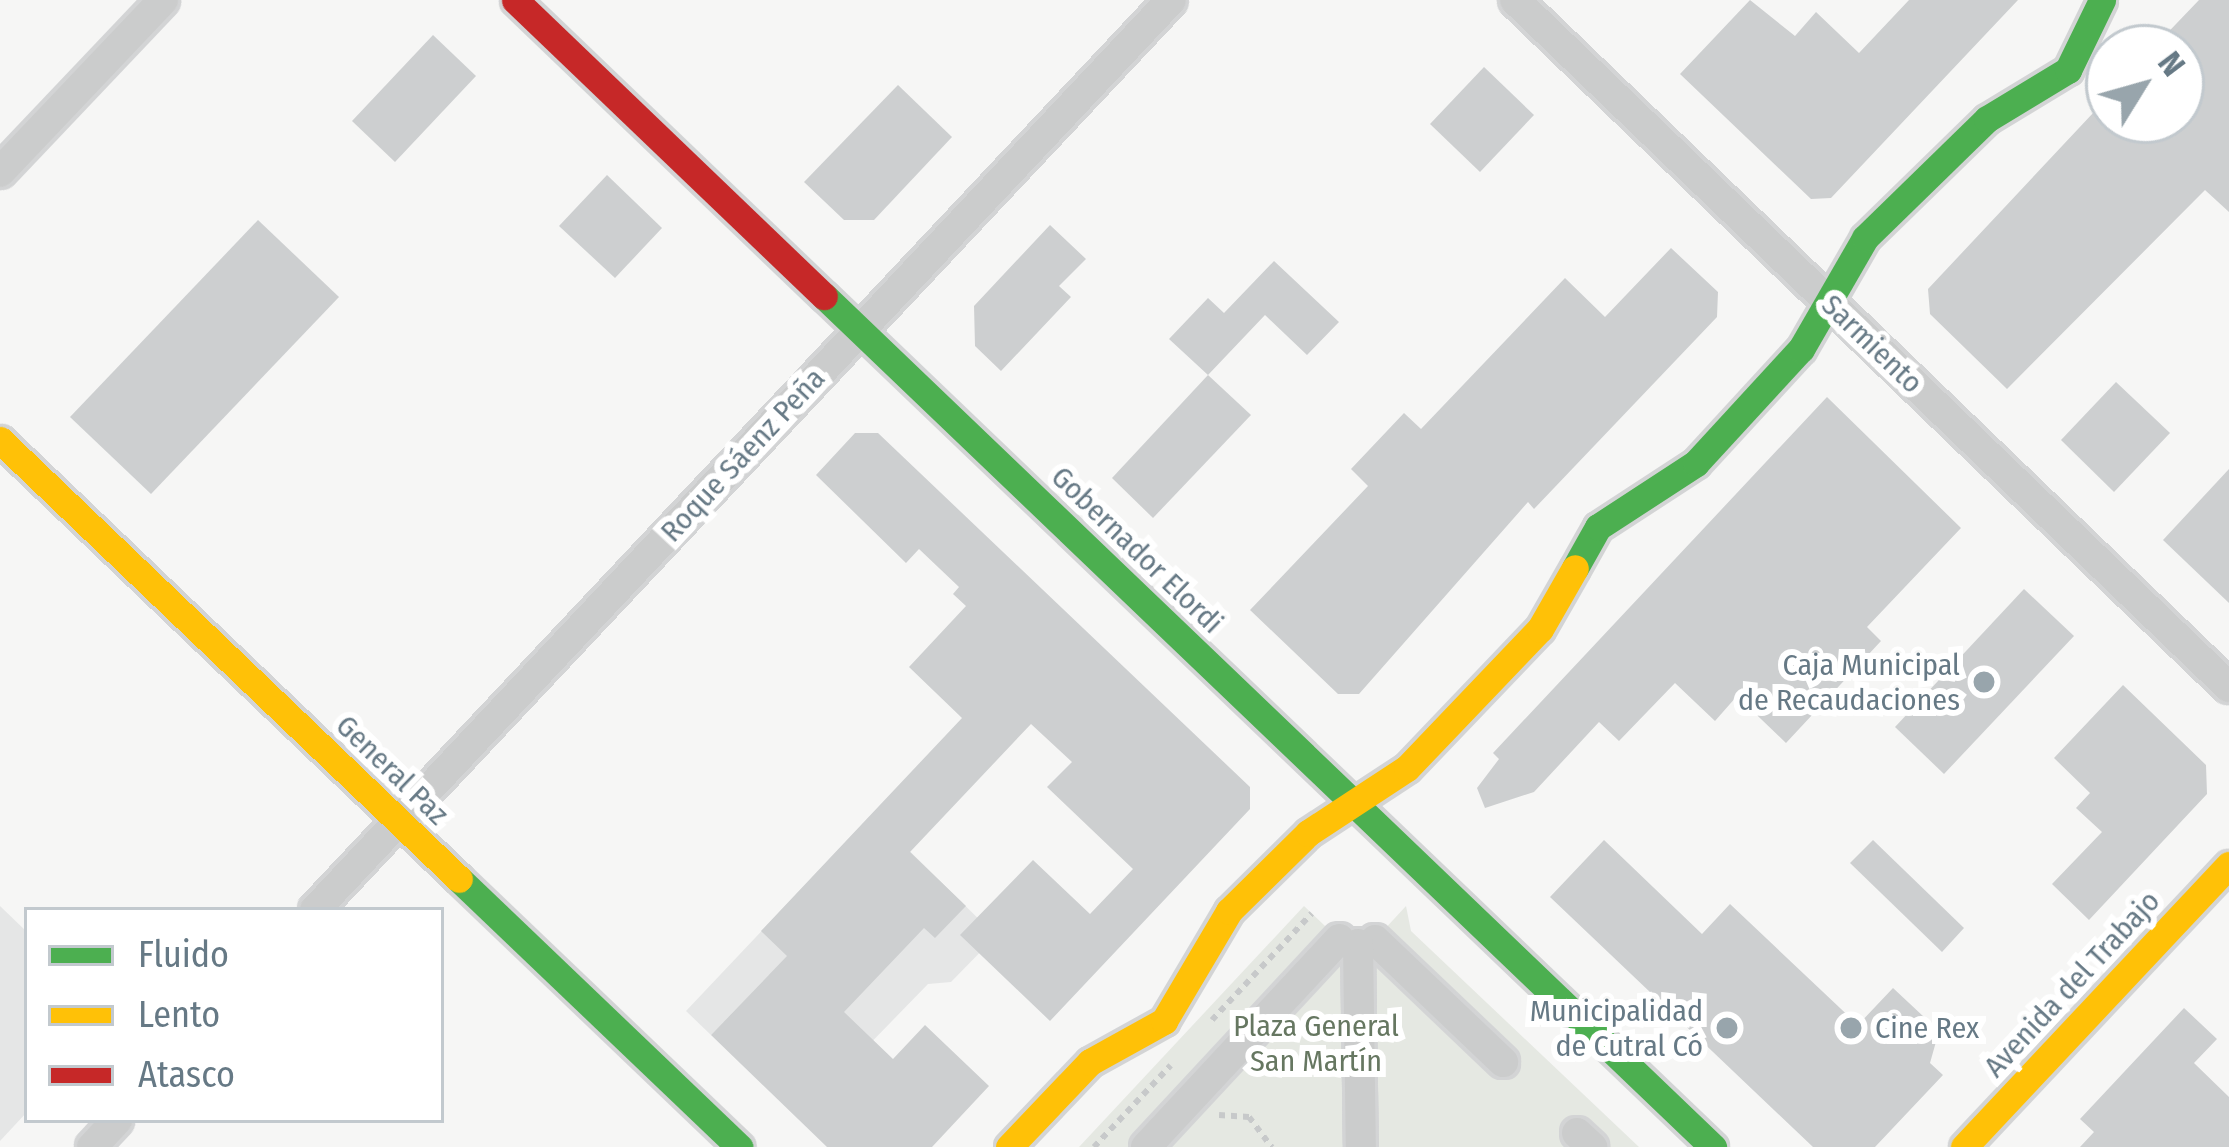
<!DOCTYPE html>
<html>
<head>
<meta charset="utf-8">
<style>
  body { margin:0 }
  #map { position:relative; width:2229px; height:1147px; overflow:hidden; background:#f6f6f5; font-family:"Fira Sans Condensed",sans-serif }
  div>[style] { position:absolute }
  .built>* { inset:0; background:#e5e6e6 }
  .green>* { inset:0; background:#e5e8e2 }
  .building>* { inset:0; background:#cdcfd0 }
  .path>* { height:6px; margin-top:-3px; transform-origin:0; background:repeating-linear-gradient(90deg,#c7c9ca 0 6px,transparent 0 12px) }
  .roads { filter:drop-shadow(3px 0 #d3d4d5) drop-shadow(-3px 0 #d3d4d5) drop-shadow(0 3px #d3d4d5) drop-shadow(0 -3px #d3d4d5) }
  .street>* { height:30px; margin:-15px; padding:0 15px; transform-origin:15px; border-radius:15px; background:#cbcccc }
  .fast>* { height:27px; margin:-13.5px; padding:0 13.5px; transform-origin:13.5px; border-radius:13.5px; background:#4caf50 }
  .slow>* { height:27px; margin:-13.5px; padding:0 13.5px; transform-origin:13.5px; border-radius:13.5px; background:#ffc107 }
  .jam>* { height:27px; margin:-13.5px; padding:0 13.5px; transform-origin:13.5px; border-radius:13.5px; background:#c62828 }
  .dots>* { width:33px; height:33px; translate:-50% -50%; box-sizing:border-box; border:6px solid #fff; border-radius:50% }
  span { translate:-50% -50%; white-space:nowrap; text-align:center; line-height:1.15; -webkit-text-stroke:12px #fff; paint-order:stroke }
  .street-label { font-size:30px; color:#667985 }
  .poi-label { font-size:30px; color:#667985 }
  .right { translate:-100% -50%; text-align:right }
  .left { translate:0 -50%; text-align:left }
  .park-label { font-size:30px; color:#667761 }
  .legend { position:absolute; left:24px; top:907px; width:420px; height:216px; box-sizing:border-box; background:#fff; border:3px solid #c2c9ce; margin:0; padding:15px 21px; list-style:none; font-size:36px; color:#667985 }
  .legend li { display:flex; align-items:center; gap:24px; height:60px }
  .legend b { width:60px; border:3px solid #c2c9ce }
  .north { position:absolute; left:2085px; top:24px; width:120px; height:120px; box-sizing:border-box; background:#fff; border:3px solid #c2c9ce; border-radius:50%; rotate:53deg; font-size:33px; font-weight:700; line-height:48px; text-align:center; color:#667985 }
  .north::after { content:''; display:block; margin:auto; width:42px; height:54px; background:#98a5ac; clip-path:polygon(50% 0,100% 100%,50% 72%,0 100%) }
</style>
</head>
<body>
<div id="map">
  <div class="built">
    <i style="clip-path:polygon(872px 814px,996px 936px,951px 982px,928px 984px,856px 1058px,769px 975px,711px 1035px,686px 1011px)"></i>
    <i style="clip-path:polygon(0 906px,27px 932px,27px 1112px,0 1141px)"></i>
  </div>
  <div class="green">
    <i style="clip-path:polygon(1304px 906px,1344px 944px,1370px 945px,1406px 906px,1411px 931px,1639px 1147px,1079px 1147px)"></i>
  </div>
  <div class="building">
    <i style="clip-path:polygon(1750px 0,1795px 36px,1816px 12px,1859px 53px,1909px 0,2018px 0,1831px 198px,1811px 199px,1680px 74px)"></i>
    <i style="clip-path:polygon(2199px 0,2229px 0,2229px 212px,2205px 190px,2007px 389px,1930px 314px,1928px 289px,2109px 96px,2109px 120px,2181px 120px,2181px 48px,2153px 48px)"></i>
    <i style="clip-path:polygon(433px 35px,476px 76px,395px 162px,352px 121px)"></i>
    <i style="clip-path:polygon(1484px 67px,1534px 115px,1480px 172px,1430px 124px)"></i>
    <i style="clip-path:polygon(898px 85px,952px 137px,874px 220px,844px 220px,804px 182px)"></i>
    <i style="clip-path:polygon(607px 175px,662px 228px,615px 278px,559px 226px)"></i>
    <i style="clip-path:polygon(258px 220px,339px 297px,151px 494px,70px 417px)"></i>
    <i style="clip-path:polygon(1050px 225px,1086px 259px,1059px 286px,1071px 297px,1001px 371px,975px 346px,974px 306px)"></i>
    <i style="clip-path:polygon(1671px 248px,1718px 292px,1717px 317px,1534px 509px,1528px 502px,1359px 694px,1338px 694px,1250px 610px,1368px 486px,1351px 469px,1404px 413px,1421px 429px,1565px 278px,1605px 317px)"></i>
    <i style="clip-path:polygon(1274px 261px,1339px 322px,1307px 355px,1265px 315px,1208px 375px,1169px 339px,1208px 298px,1224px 313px)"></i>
    <i style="clip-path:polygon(1208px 375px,1251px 415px,1153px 518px,1112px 478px)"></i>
    <i style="clip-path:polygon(2116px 382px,2170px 433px,2114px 492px,2061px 440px)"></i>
    <i style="clip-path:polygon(1827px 397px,1961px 528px,1867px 627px,1881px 641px,1786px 743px,1737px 696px,1715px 721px,1675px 683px,1619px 741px,1599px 722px,1534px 792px,1485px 808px,1477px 788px,1499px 759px,1493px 753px)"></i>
    <i style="clip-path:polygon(855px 433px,878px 433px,1250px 787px,1250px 809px,1050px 1021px,960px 935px,1033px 860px,1090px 914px,1133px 869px,1047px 787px,1072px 762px,1031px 724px,910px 852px,966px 906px,935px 938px,924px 928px,844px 1012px,893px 1059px,925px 1025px,989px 1086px,932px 1147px,827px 1147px,711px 1035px,787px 956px,761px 931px,962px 718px,909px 667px,966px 606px,953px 594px,959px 587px,919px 549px,906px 563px,816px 475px)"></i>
    <i style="clip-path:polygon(2229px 469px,2229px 603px,2163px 540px)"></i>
    <i style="clip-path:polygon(2024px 589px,2074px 636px,1944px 774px,1895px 727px)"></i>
    <i style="clip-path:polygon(2123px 685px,2206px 765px,2207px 794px,2089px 920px,2052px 884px,2102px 832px,2076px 808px,2090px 793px,2054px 758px)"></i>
    <i style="clip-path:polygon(1604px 840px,1702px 934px,1730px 904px,1858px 1025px,1893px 988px,1939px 1031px,1930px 1063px,1943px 1075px,1875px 1147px,1813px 1147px,1550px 897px)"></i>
    <i style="clip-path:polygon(1873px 840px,1964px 928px,1942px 952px,1850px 863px)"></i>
    <i style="clip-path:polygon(2184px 1008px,2217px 1039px,2194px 1063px,2229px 1097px,2229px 1147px,2080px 1147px,2094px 1132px,2080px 1119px)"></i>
  </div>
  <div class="path">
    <i style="left:1212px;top:1020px;width:146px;rotate:-46.9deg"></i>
    <i style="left:1219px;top:1115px;width:30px;rotate:4deg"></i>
    <i style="left:1249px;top:1117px;width:38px;rotate:53deg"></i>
    <i style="left:1094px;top:1147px;width:112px;rotate:-46.8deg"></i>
  </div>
  <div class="roads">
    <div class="street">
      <i style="left:1515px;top:0;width:991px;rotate:43.9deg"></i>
      <i style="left:0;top:172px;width:237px;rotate:-46.5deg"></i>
      <i style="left:315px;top:910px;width:1249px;rotate:-46.75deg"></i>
      <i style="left:1375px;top:940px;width:177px;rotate:43.6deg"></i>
      <i style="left:1358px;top:944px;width:203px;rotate:89.2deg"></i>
      <i style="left:1577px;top:1133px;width:21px;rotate:43deg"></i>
      <i style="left:92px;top:1147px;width:37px;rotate:-47deg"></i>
      <i style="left:1146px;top:1147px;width:284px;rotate:-47.1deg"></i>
    </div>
    <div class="fast">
      <i style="left:824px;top:296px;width:1231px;rotate:43.75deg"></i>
      <i style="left:1575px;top:568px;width:47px;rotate:-60.7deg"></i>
      <i style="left:1598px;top:527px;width:117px;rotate:-33.1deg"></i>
      <i style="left:1696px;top:463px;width:155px;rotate:-47.4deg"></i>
      <i style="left:1801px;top:349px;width:128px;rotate:-60deg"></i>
      <i style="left:1865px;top:238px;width:170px;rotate:-44.3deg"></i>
      <i style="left:1987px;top:119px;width:95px;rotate:-31.2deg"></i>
      <i style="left:2068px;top:70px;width:78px;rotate:-64.1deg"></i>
      <i style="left:459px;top:879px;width:388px;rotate:43.7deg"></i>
    </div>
    <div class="slow">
      <i style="left:0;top:440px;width:635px;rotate:43.72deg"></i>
      <i style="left:1009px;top:1147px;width:117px;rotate:-46.4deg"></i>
      <i style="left:1090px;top:1062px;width:85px;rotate:-29deg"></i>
      <i style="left:1164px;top:1021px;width:128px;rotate:-59.4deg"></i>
      <i style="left:1229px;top:911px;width:111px;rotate:-44.6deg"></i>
      <i style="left:1308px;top:833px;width:118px;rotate:-33.3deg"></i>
      <i style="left:1407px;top:768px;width:192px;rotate:-46.3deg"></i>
      <i style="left:1540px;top:629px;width:70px;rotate:-60.2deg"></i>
      <i style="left:1964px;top:1147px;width:387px;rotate:-46.8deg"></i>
    </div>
    <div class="jam">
      <i style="left:515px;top:0;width:428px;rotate:43.8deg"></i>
    </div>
  </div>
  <div class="dots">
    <i style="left:1984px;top:682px;background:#98a5ac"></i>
    <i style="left:1727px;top:1028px;background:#98a5ac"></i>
    <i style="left:1851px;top:1028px;background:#98a5ac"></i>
  </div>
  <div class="street-label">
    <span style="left:1872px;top:344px;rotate:44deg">Sarmiento</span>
    <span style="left:743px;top:455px;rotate:-47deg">Roque Sáenz Peña</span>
    <span style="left:1137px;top:550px;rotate:44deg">Gobernador Elordi</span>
    <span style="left:392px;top:770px;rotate:44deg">General Paz</span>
    <span style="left:2072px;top:984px;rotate:-47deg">Avenida del Trabajo</span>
  </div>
  <div class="poi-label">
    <span class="right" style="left:1960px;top:682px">Caja Municipal<br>de Recaudaciones</span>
    <span class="right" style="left:1703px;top:1028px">Municipalidad<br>de Cutral Có</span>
    <span class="left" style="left:1875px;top:1028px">Cine Rex</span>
  </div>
  <div class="park-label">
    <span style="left:1316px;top:1043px">Plaza General<br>San Martín</span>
  </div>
  <ul class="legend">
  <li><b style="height:15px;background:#4caf50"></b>Fluido</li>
  <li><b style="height:15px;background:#ffc107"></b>Lento</li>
  <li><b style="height:15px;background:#c62828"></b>Atasco</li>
  </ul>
  <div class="north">N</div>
</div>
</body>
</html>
